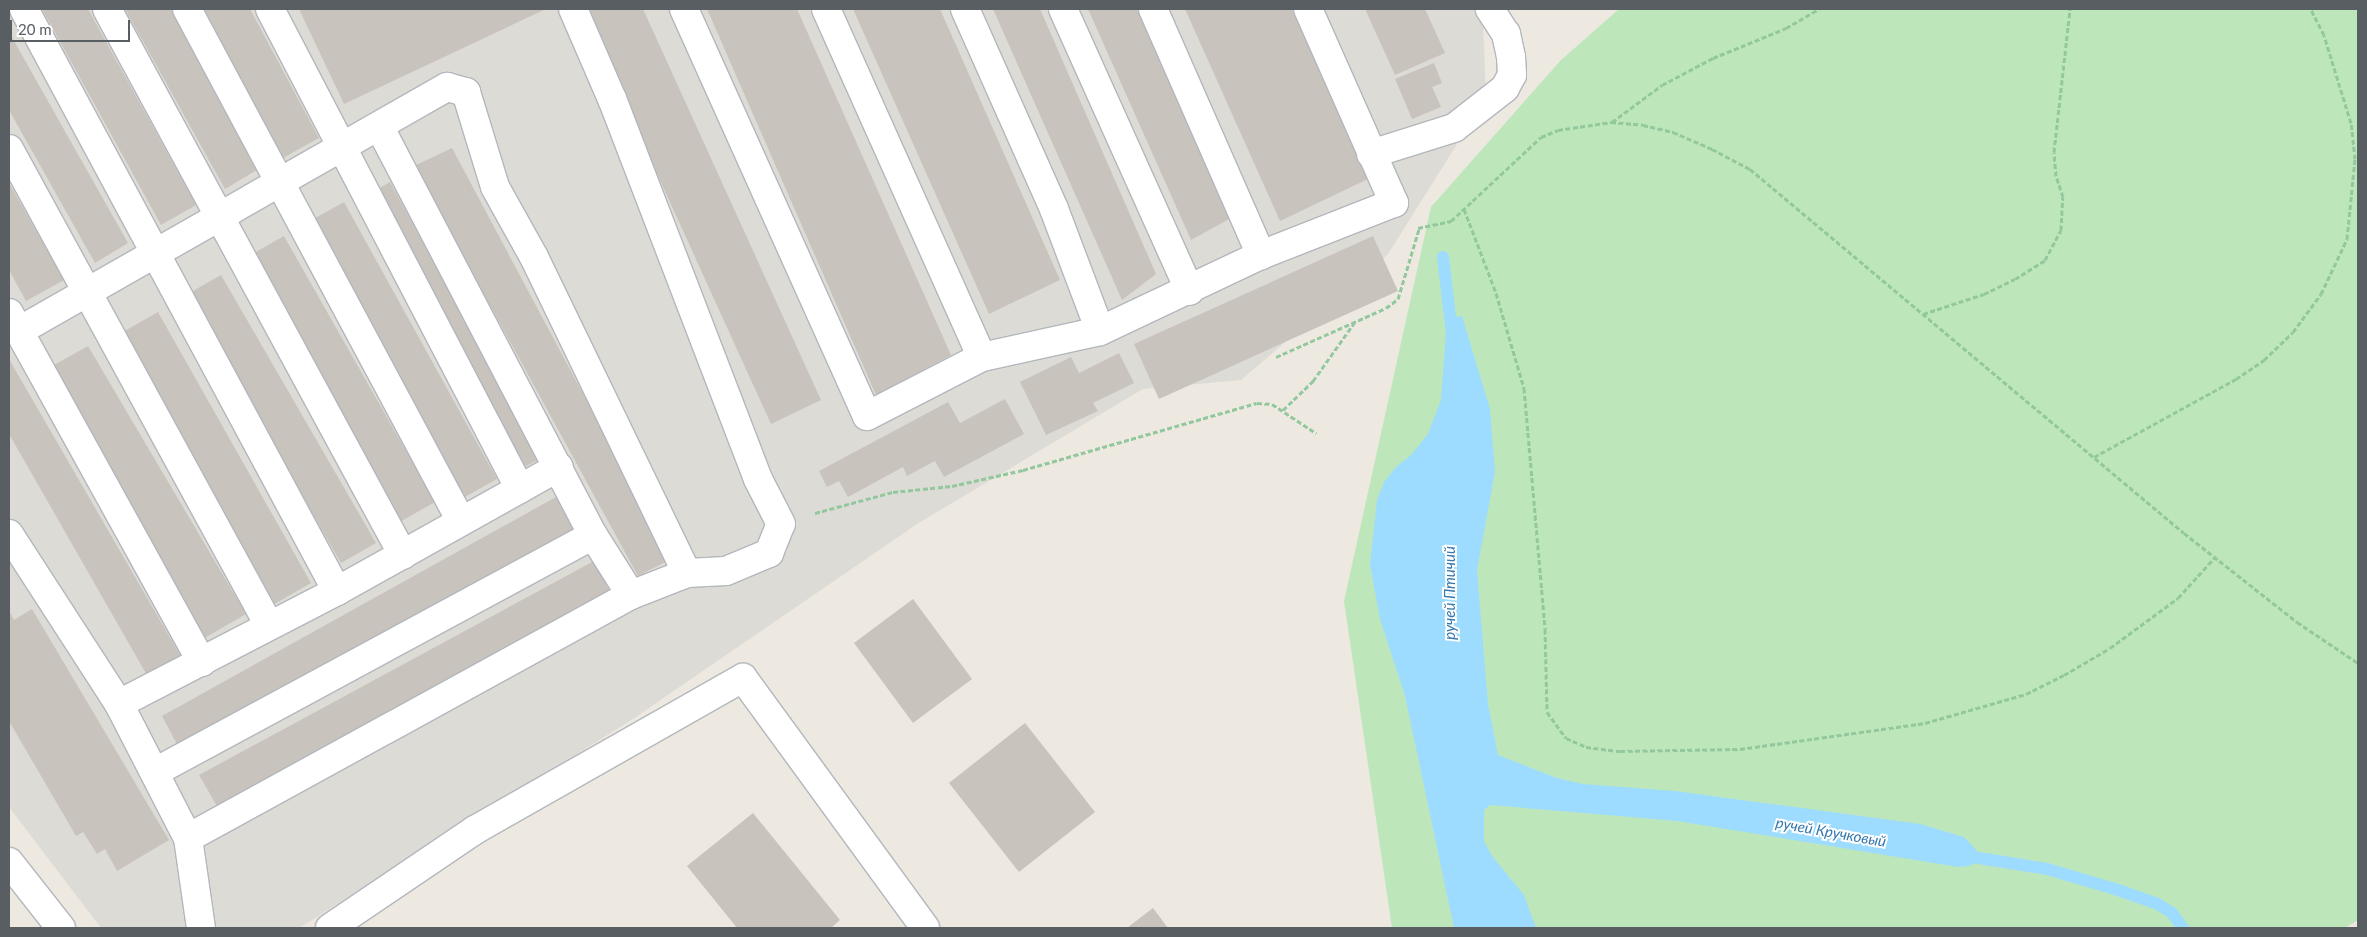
<!DOCTYPE html>
<html>
<head>
<meta charset="utf-8">
<style>
  body { margin:0 }
  #map { position:relative; width:2367px; height:937px; overflow:hidden; background:#ede9e0; font-family:Lato,sans-serif }
  div>[style] { position:absolute }
  .industrial>* { inset:0; background:#dddbd5 }
  .green>* { inset:0; background:#bde7ba }
  .water>* { inset:0; background:#9edcff }
  .stream>* { height:12px; margin:-6px; padding:0 6px; transform-origin:6px; border-radius:6px; background:#9edcff }
  .building>* { inset:0; background:#c8c3bd }
  .path>* { height:3px; margin-top:-1.5px; transform-origin:0; background:repeating-linear-gradient(90deg,#93c89e 0 5px,transparent 0 7.5px) }
  .roads { filter:drop-shadow(1px 0 #b3b7bc) drop-shadow(-1px 0 #b3b7bc) drop-shadow(0 1px #b3b7bc) drop-shadow(0 -1px #b3b7bc) }
  .minor>* { height:28px; margin:-14px; padding:0 14px; transform-origin:14px; border-radius:14px; background:#fff }
  span { translate:-50% -50%; white-space:nowrap; text-align:center; line-height:1.15; -webkit-text-stroke:4px #fff; paint-order:stroke }
  .water-label { font-size:15px; color:#3478ad; font-style:italic }
  .frame { position:absolute; inset:0; border:10px solid #595e62; pointer-events:none }
  .scale { position:absolute; left:10px; top:20px; width:120px; height:22px; box-sizing:border-box; border:2px solid #595e62; border-top:0; padding-left:6px; font-size:15px; line-height:18px; white-space:nowrap; color:#595e62; -webkit-text-stroke:4px #fff; paint-order:stroke }
</style>
</head>
<body>
<div id="map">
  <div class="industrial">
    <i style="clip-path:polygon(9px 9px,1478px 9px,1483px 21px,1486px 98px,1388px 254px,1241px 380px,1143px 389px,917px 524px,633px 719px,299px 928px,101px 928px,9px 807px)"></i>
  </div>
  <div class="green">
    <i style="clip-path:polygon(1619px 9px,2358px 9px,2358px 920px,2345px 928px,1392px 928px,1344px 601px,1431px 207px,1561px 60px)"></i>
  </div>
  <div class="water">
    <i style="clip-path:polygon(1462px 316px,1490px 409px,1495px 472px,1477px 570px,1488px 704px,1498px 755px,1557px 778px,1583px 784px,1675px 791px,1920px 824px,1964px 837px,1977px 851px,1976px 860px,1970px 866px,1958px 867px,1677px 821px,1490px 805px,1484px 810px,1484px 841px,1492px 856px,1524px 895px,1536px 928px,1454px 928px,1405px 696px,1380px 619px,1370px 565px,1377px 500px,1384px 482px,1396px 467px,1411px 455px,1428px 434px,1441px 400px,1447px 318px)"></i>
  </div>
  <div class="stream">
    <i style="left:1443px;top:257px;width:78px;rotate:83.3deg"></i>
    <i style="left:1960px;top:855px;width:88px;rotate:9.1deg"></i>
    <i style="left:2047px;top:869px;width:74px;rotate:16.5deg"></i>
    <i style="left:2118px;top:890px;width:42px;rotate:19.3deg"></i>
    <i style="left:2158px;top:904px;width:17px;rotate:33deg"></i>
    <i style="left:2172px;top:913px;width:19px;rotate:54deg"></i>
  </div>
  <div class="building">
    <i style="clip-path:polygon(42px 9px,88px 9px,196px 205px,161px 225px)"></i>
    <i style="clip-path:polygon(125px 9px,172px 9px,262px 167px,225px 189px)"></i>
    <i style="clip-path:polygon(204px 9px,250px 9px,319px 138px,283px 158px)"></i>
    <i style="clip-path:polygon(299px 9px,546px 9px,344px 104px)"></i>
    <i style="clip-path:polygon(582px 9px,643px 9px,821px 400px,771px 424px)"></i>
    <i style="clip-path:polygon(707px 9px,797px 9px,951px 355px,876px 395px)"></i>
    <i style="clip-path:polygon(853px 9px,940px 9px,1060px 280px,989px 314px)"></i>
    <i style="clip-path:polygon(993px 9px,1040px 9px,1156px 274px,1122px 300px)"></i>
    <i style="clip-path:polygon(1088px 9px,1137px 9px,1231px 218px,1191px 240px)"></i>
    <i style="clip-path:polygon(1185px 9px,1294px 9px,1368px 179px,1280px 221px)"></i>
    <i style="clip-path:polygon(1365px 9px,1425px 9px,1445px 53px,1395px 75px)"></i>
    <i style="clip-path:polygon(9px 32px,128px 243px,95px 263px,9px 110px)"></i>
    <i style="clip-path:polygon(1434px 63px,1442px 83px,1432px 87px,1441px 107px,1412px 119px,1395px 79px)"></i>
    <i style="clip-path:polygon(452px 148px,671px 559px,638px 576px,414px 166px)"></i>
    <i style="clip-path:polygon(390px 182px,541px 458px,521px 469px,371px 193px)"></i>
    <i style="clip-path:polygon(9px 183px,64px 280px,26px 301px,9px 270px)"></i>
    <i style="clip-path:polygon(344px 202px,497px 479px,463px 498px,310px 221px)"></i>
    <i style="clip-path:polygon(284px 236px,435px 502px,398px 523px,247px 257px)"></i>
    <i style="clip-path:polygon(1373px 236px,1398px 291px,1159px 399px,1134px 344px)"></i>
    <i style="clip-path:polygon(221px 275px,376px 543px,341px 563px,186px 295px)"></i>
    <i style="clip-path:polygon(158px 312px,311px 583px,271px 606px,123px 332px)"></i>
    <i style="clip-path:polygon(88px 346px,246px 614px,203px 639px,54px 365px)"></i>
    <i style="clip-path:polygon(1119px 353px,1134px 383px,1093px 403px,1098px 411px,1046px 435px,1020px 382px,1071px 357px,1079px 373px)"></i>
    <i style="clip-path:polygon(9px 359px,183px 660px,148px 677px,9px 434px)"></i>
    <i style="clip-path:polygon(1005px 399px,1024px 434px,944px 477px,935px 461px,907px 476px,903px 467px,848px 497px,839px 481px,827px 487px,819px 471px,948px 402px,960px 423px)"></i>
    <i style="clip-path:polygon(556px 497px,577px 536px,179px 748px,162px 716px)"></i>
    <i style="clip-path:polygon(594px 561px,611px 594px,217px 806px,199px 775px)"></i>
    <i style="clip-path:polygon(913px 599px,972px 679px,913px 723px,854px 643px)"></i>
    <i style="clip-path:polygon(32px 609px,169px 840px,117px 871px,105px 849px,97px 854px,83px 832px,76px 836px,9px 721px,9px 611px,14px 620px)"></i>
    <i style="clip-path:polygon(1025px 723px,1095px 812px,1019px 872px,949px 783px)"></i>
    <i style="clip-path:polygon(753px 813px,840px 920px,831px 928px,737px 928px,687px 866px)"></i>
    <i style="clip-path:polygon(1153px 908px,1168px 928px,1127px 928px)"></i>
  </div>
  <div class="path">
    <i style="left:1612px;top:122px;width:62px;rotate:-36.5deg"></i>
    <i style="left:1662px;top:85px;width:58px;rotate:-27.9deg"></i>
    <i style="left:1713px;top:58px;width:79px;rotate:-22.3deg"></i>
    <i style="left:1786px;top:28px;width:38px;rotate:-30deg"></i>
    <i style="left:1464px;top:209px;width:90px;rotate:69.1deg"></i>
    <i style="left:1496px;top:293px;width:99px;rotate:73.6deg"></i>
    <i style="left:1524px;top:388px;width:242px;rotate:85deg"></i>
    <i style="left:1545px;top:629px;width:83px;rotate:88.6deg"></i>
    <i style="left:1547px;top:712px;width:32px;rotate:54deg"></i>
    <i style="left:1566px;top:738px;width:22px;rotate:24deg"></i>
    <i style="left:1586px;top:747px;width:34px;rotate:7deg"></i>
    <i style="left:1620px;top:751px;width:120px;rotate:-1deg"></i>
    <i style="left:1740px;top:749px;width:187px;rotate:-8deg"></i>
    <i style="left:1925px;top:723px;width:105px;rotate:-16deg"></i>
    <i style="left:2026px;top:694px;width:42px;rotate:-26.6deg"></i>
    <i style="left:2064px;top:675px;width:53px;rotate:-30.4deg"></i>
    <i style="left:2110px;top:648px;width:84px;rotate:-36.3deg"></i>
    <i style="left:2178px;top:598px;width:55px;rotate:-47.9deg"></i>
    <i style="left:1418px;top:228px;width:34px;rotate:-12deg"></i>
    <i style="left:1451px;top:221px;width:123px;rotate:-43deg"></i>
    <i style="left:1541px;top:137px;width:18px;rotate:-22deg"></i>
    <i style="left:1558px;top:130px;width:54px;rotate:-8.6deg"></i>
    <i style="left:1611px;top:122px;width:32px;rotate:5deg"></i>
    <i style="left:1643px;top:125px;width:31px;rotate:13deg"></i>
    <i style="left:1673px;top:132px;width:43px;rotate:23.6deg"></i>
    <i style="left:1712px;top:149px;width:43px;rotate:27.8deg"></i>
    <i style="left:1750px;top:169px;width:566px;rotate:39.99deg"></i>
    <i style="left:2184px;top:533px;width:144px;rotate:38.2deg"></i>
    <i style="left:2297px;top:622px;width:73px;rotate:33.9deg"></i>
    <i style="left:1923px;top:314px;width:64px;rotate:-18.2deg"></i>
    <i style="left:1984px;top:294px;width:34px;rotate:-26deg"></i>
    <i style="left:2015px;top:279px;width:36px;rotate:-32deg"></i>
    <i style="left:2045px;top:260px;width:34px;rotate:-62deg"></i>
    <i style="left:2061px;top:230px;width:33px;rotate:-87deg"></i>
    <i style="left:2063px;top:197px;width:22px;rotate:-108deg"></i>
    <i style="left:2056px;top:176px;width:24px;rotate:-95deg"></i>
    <i style="left:2054px;top:152px;width:144px;rotate:-83.6deg"></i>
    <i style="left:1276px;top:357px;width:120px;rotate:-24deg"></i>
    <i style="left:1386px;top:308px;width:15px;rotate:-37deg"></i>
    <i style="left:1398px;top:299px;width:73px;rotate:-73.3deg"></i>
    <i style="left:1283px;top:410px;width:42px;rotate:-44deg"></i>
    <i style="left:1313px;top:381px;width:71px;rotate:-54.7deg"></i>
    <i style="left:2094px;top:457px;width:162px;rotate:-28.8deg"></i>
    <i style="left:2236px;top:379px;width:34px;rotate:-34deg"></i>
    <i style="left:2264px;top:360px;width:40px;rotate:-44deg"></i>
    <i style="left:2293px;top:332px;width:47px;rotate:-53.6deg"></i>
    <i style="left:2321px;top:294px;width:61px;rotate:-64.7deg"></i>
    <i style="left:2347px;top:239px;width:80px;rotate:-84.3deg"></i>
    <i style="left:2355px;top:159px;width:36px;rotate:-96deg"></i>
    <i style="left:2351px;top:123px;width:92px;rotate:-107.1deg"></i>
    <i style="left:2324px;top:35px;width:29px;rotate:-117deg"></i>
    <i style="left:815px;top:513px;width:81px;rotate:-15.1deg"></i>
    <i style="left:893px;top:492px;width:59px;rotate:-5.8deg"></i>
    <i style="left:952px;top:486px;width:73px;rotate:-12.7deg"></i>
    <i style="left:1023px;top:470px;width:243px;rotate:-16deg"></i>
    <i style="left:1257px;top:403px;width:15px;rotate:4deg"></i>
    <i style="left:1272px;top:404px;width:53px;rotate:33.4deg"></i>
  </div>
  <div class="roads">
    <div class="minor">
      <i style="left:24px;top:9px;width:661px;rotate:61.73deg"></i>
      <i style="left:107px;top:9px;width:621px;rotate:61.54deg"></i>
      <i style="left:187px;top:9px;width:581px;rotate:61.85deg"></i>
      <i style="left:270px;top:9px;width:541px;rotate:62.49deg"></i>
      <i style="left:684px;top:9px;width:446px;rotate:65.8deg"></i>
      <i style="left:867px;top:416px;width:129px;rotate:-27.2deg"></i>
      <i style="left:982px;top:357px;width:121px;rotate:-12.4deg"></i>
      <i style="left:1100px;top:331px;width:178px;rotate:-25.3deg"></i>
      <i style="left:1261px;top:255px;width:143px;rotate:-21.4deg"></i>
      <i style="left:1394px;top:203px;width:212px;rotate:-113.9deg"></i>
      <i style="left:826px;top:9px;width:381px;rotate:65.9deg"></i>
      <i style="left:965px;top:9px;width:219px;rotate:66deg"></i>
      <i style="left:1054px;top:209px;width:130px;rotate:69.3deg"></i>
      <i style="left:1063px;top:9px;width:309px;rotate:65.8deg"></i>
      <i style="left:1153px;top:9px;width:269px;rotate:66.3deg"></i>
      <i style="left:379px;top:126px;width:462px;rotate:62.4deg"></i>
      <i style="left:593px;top:535px;width:71px;rotate:57.7deg"></i>
      <i style="left:9px;top:149px;width:542px;rotate:61.36deg"></i>
      <i style="left:1371px;top:154px;width:87px;rotate:-17.4deg"></i>
      <i style="left:1454px;top:128px;width:65px;rotate:-38.1deg"></i>
      <i style="left:1505px;top:88px;width:15px;rotate:-62deg"></i>
      <i style="left:1512px;top:75px;width:18px;rotate:-93deg"></i>
      <i style="left:1511px;top:57px;width:24px;rotate:-102deg"></i>
      <i style="left:1506px;top:34px;width:30px;rotate:-123deg"></i>
      <i style="left:9px;top:313px;width:399px;rotate:61.1deg"></i>
      <i style="left:19px;top:331px;width:493px;rotate:-29.7deg"></i>
      <i style="left:447px;top:87px;width:20px;rotate:15deg"></i>
      <i style="left:466px;top:92px;width:99px;rotate:73deg"></i>
      <i style="left:495px;top:187px;width:80px;rotate:60.9deg"></i>
      <i style="left:534px;top:257px;width:351px;rotate:64.2deg"></i>
      <i style="left:9px;top:534px;width:202px;rotate:57.1deg"></i>
      <i style="left:119px;top:704px;width:151px;rotate:62.8deg"></i>
      <i style="left:188px;top:838px;width:91px;rotate:81.8deg"></i>
      <i style="left:119px;top:704px;width:246px;rotate:-27.4deg"></i>
      <i style="left:337px;top:591px;width:254px;rotate:-29.2deg"></i>
      <i style="left:155px;top:772px;width:498px;rotate:-28.4deg"></i>
      <i style="left:188px;top:838px;width:505px;rotate:-28.75deg"></i>
      <i style="left:631px;top:595px;width:60px;rotate:-21.4deg"></i>
      <i style="left:687px;top:573px;width:39px;rotate:-3deg"></i>
      <i style="left:726px;top:571px;width:47px;rotate:-22.7deg"></i>
      <i style="left:769px;top:553px;width:31px;rotate:-68deg"></i>
      <i style="left:781px;top:524px;width:51px;rotate:-117.1deg"></i>
      <i style="left:758px;top:479px;width:407px;rotate:-111deg"></i>
      <i style="left:612px;top:99px;width:98px;rotate:-113.4deg"></i>
      <i style="left:9px;top:862px;width:84px;rotate:51.8deg"></i>
      <i style="left:330px;top:928px;width:175px;rotate:-34.1deg"></i>
      <i style="left:475px;top:830px;width:308px;rotate:-29.6deg"></i>
      <i style="left:743px;top:678px;width:309px;rotate:53.9deg"></i>
    </div>
  </div>
  <div class="water-label">
    <span style="left:1450px;top:593px;rotate:-90deg">ручей Птичий</span>
    <span style="left:1831px;top:832px;rotate:10deg">ручей Кручковый</span>
  </div>
  <div class="frame"></div>
  <div class="scale">20 m</div>
</div>
</body>
</html>
